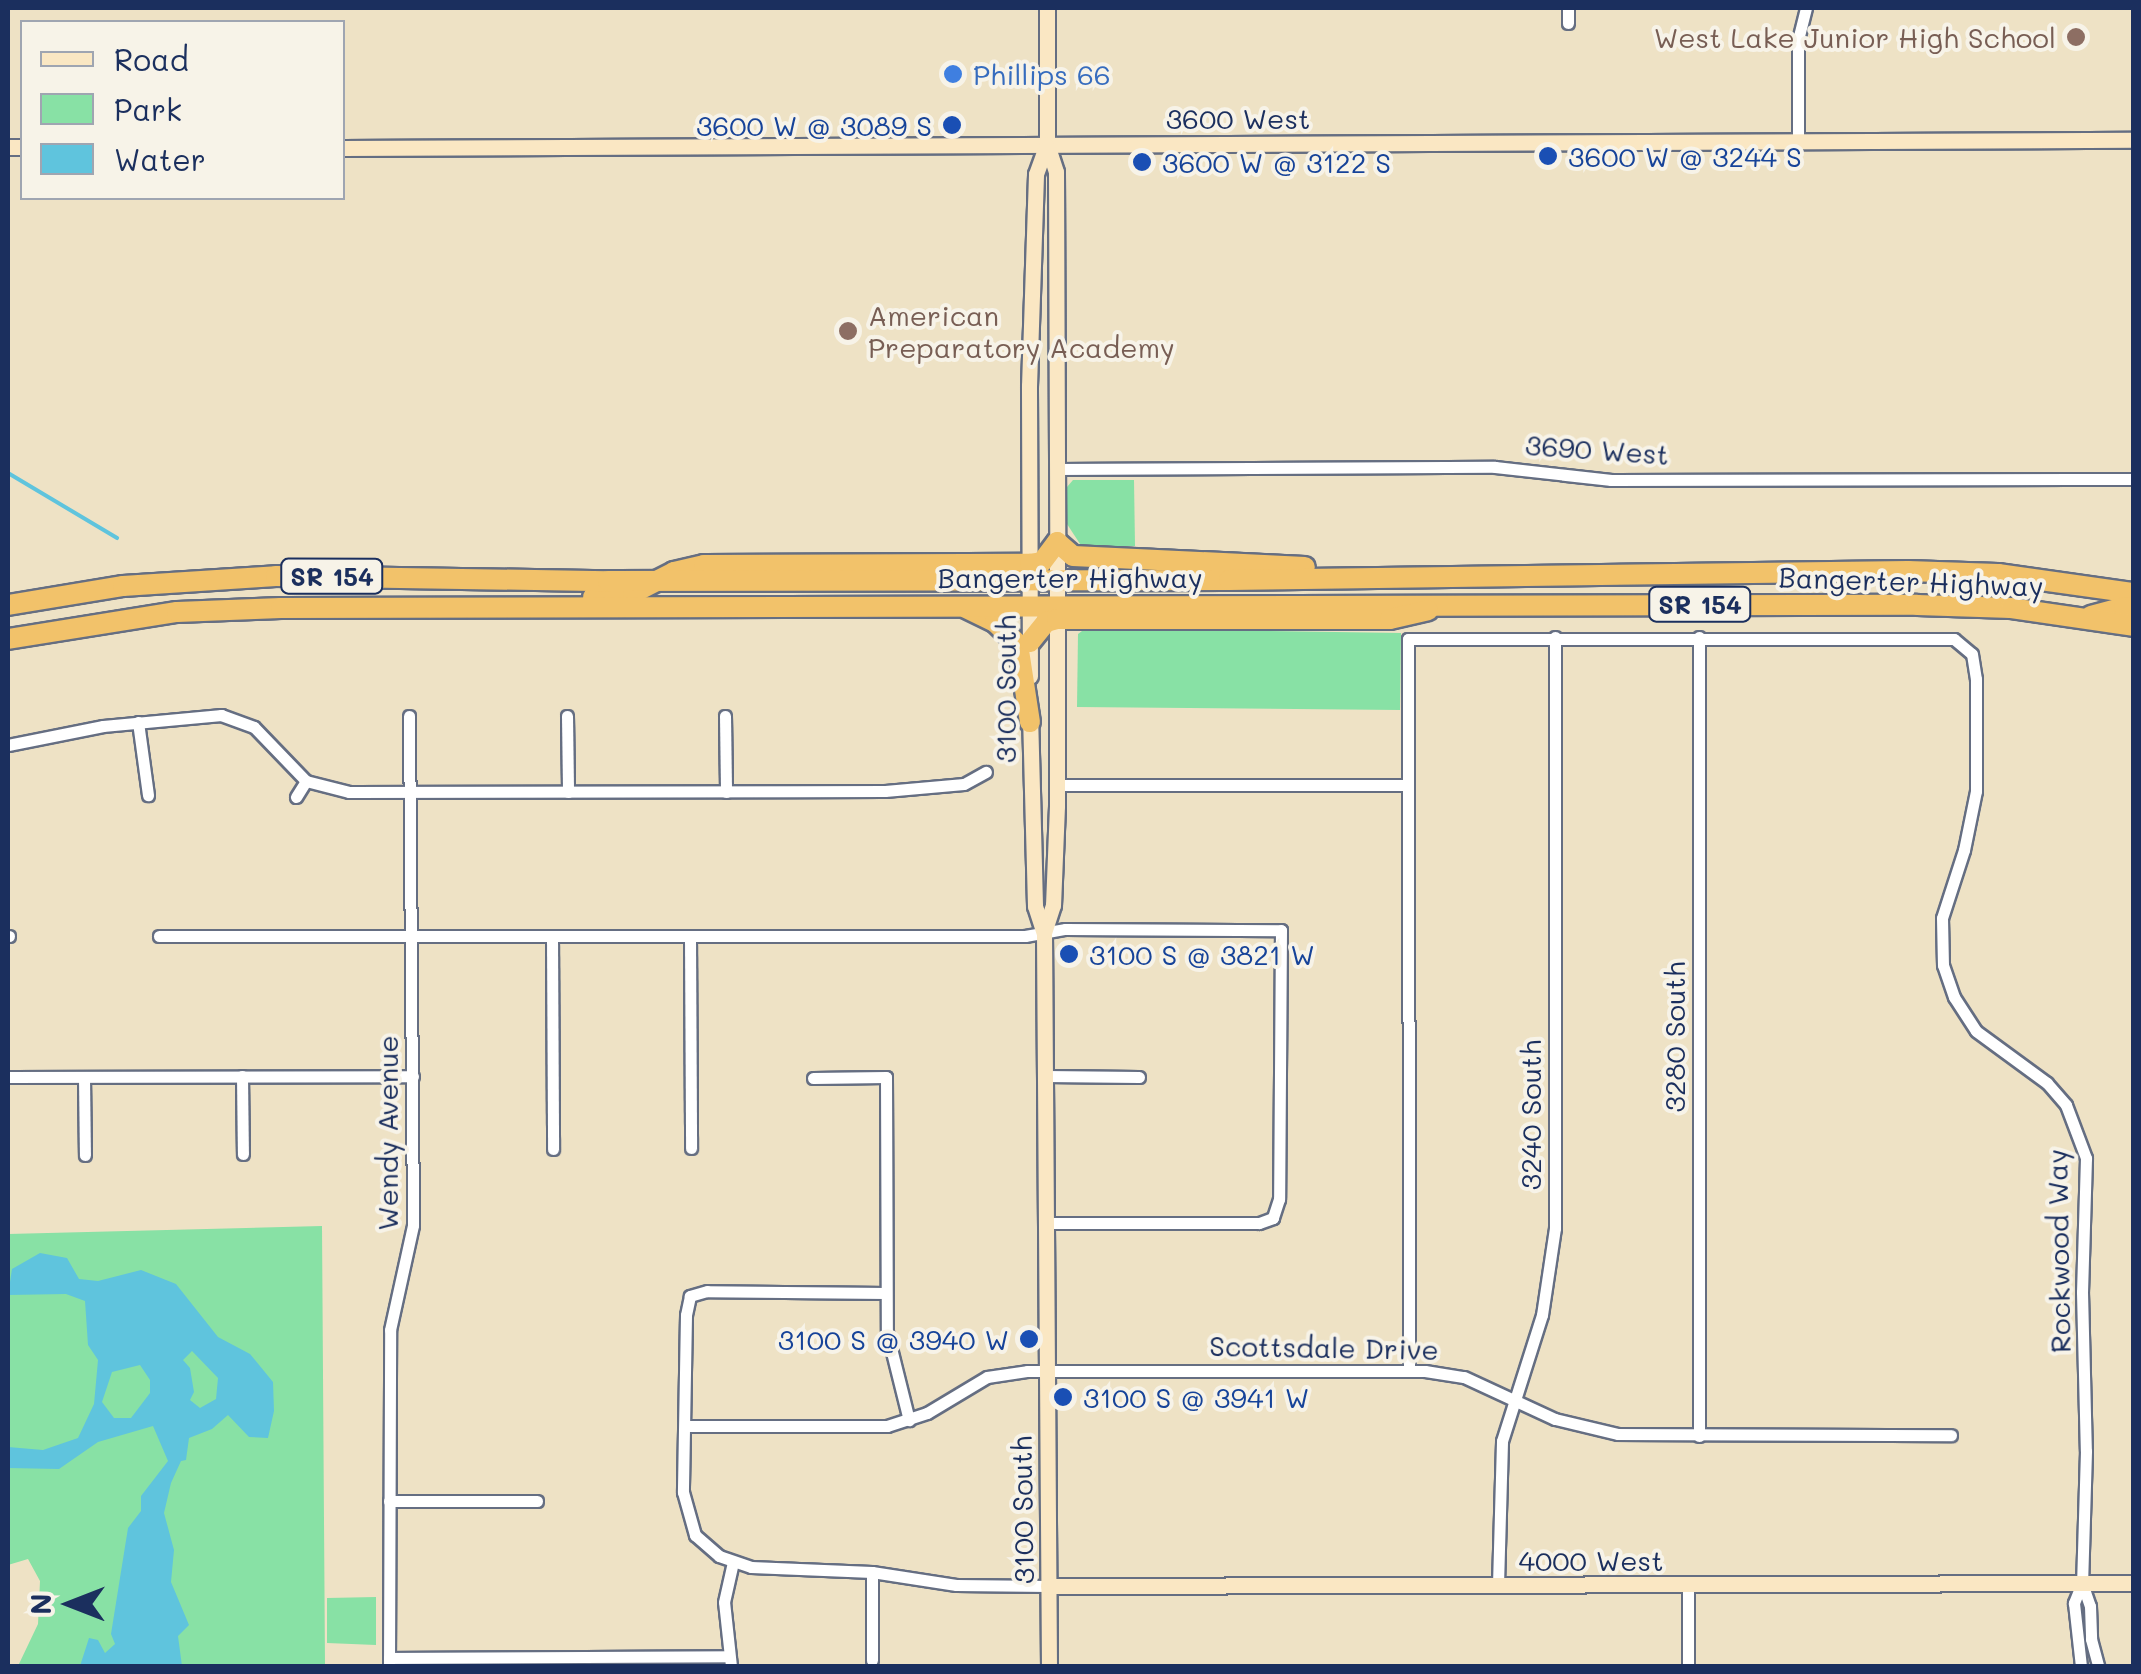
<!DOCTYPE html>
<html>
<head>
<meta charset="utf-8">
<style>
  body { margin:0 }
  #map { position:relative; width:2141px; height:1674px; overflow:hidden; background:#eee2c5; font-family:Mali,sans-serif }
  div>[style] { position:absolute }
  .green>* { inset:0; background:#88e1a5 }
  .water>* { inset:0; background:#5fc4dd }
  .stream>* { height:4px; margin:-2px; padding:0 2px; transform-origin:2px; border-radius:2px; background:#5fc4dd }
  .roads { filter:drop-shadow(2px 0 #656e82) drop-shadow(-2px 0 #656e82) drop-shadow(0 2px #656e82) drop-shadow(0 -2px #656e82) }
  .street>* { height:11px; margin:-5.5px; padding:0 5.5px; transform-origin:5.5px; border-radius:5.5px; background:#fff }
  .secondary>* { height:15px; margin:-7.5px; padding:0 7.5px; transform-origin:7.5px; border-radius:7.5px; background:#fae7c3 }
  .highway>* { height:20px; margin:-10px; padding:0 10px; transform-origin:10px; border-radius:10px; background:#f2c26a }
  .dots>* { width:28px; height:28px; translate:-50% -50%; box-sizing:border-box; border:5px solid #f7f3e8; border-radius:50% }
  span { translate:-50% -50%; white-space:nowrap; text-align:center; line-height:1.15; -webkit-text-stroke:8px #f7f3e8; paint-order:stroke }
  .shield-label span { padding:2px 8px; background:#f7f3e8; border:2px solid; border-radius:8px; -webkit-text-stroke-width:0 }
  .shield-label { font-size:25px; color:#1b2f5e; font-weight:700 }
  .education-label { font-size:28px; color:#785e54 }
  .right { translate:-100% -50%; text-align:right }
  .left { translate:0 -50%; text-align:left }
  .shop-label { font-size:28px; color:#366cbe }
  .street-label { font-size:28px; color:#1b2f5e }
  .transit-label { font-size:28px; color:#164399 }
  .frame { position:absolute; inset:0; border:10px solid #1b2f5e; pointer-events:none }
  .legend { position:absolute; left:20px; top:20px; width:325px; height:180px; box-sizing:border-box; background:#f7f3e8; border:2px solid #9fa5b1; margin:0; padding:12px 18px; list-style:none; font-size:30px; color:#1b2f5e }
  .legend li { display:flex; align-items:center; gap:20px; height:50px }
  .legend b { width:50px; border:2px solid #9fa5b1 }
  .north { position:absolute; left:20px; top:1554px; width:100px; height:100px; -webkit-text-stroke:8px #f7f3e8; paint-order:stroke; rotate:270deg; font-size:28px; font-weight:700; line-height:40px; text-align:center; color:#1b2f5e }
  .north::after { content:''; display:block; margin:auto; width:35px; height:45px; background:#1b2f5e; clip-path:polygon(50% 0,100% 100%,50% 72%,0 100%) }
</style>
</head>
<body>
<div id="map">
  <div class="green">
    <i style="clip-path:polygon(1073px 480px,1134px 480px,1135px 546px,1082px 547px,1067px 524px,1067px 487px)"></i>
    <i style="clip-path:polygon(1086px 628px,1401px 633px,1400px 710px,1077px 707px,1078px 634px)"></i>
    <i style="clip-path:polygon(322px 1226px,325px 1666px,18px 1666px,38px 1624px,40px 1581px,28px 1559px,8px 1565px,8px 1234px)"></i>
    <i style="clip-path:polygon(376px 1597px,376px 1645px,327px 1643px,327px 1598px)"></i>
  </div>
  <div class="water">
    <i style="clip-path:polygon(evenodd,40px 1253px,67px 1258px,79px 1279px,98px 1281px,141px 1270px,176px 1284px,218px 1337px,250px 1354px,273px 1382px,274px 1411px,268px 1438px,249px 1437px,228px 1415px,212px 1429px,189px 1438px,186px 1460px,181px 1461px,171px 1483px,164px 1513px,174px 1550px,171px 1582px,189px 1625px,178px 1636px,182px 1666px,80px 1666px,89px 1638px,98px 1640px,105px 1653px,115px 1644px,111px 1634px,128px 1528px,141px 1511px,141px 1496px,168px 1461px,153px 1426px,98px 1442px,59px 1469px,8px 1468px,8px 1447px,43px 1450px,78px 1438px,94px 1404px,98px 1360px,88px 1345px,85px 1301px,66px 1294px,8px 1295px,12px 1269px,40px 1253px,192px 1351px,218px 1378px,216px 1399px,200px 1408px,190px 1400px,194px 1392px,190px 1368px,183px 1360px,192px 1351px,40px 1253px,140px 1365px,150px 1380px,150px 1393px,131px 1418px,114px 1418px,102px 1402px,112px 1372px,140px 1365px)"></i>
  </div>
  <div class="stream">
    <i style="left:8px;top:473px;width:127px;rotate:30.8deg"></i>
  </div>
  <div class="roads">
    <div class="street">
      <i style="left:1568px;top:8px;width:15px;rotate:90deg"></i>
      <i style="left:1798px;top:141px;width:101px;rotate:-90deg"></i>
      <i style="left:1798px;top:40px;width:33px;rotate:-76deg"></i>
      <i style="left:1057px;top:469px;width:438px;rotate:-0.3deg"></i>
      <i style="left:1495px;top:467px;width:117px;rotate:6.4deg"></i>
      <i style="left:1611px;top:480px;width:523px;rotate:-0.11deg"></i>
      <i style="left:1699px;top:637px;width:799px;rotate:90deg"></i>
      <i style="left:567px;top:716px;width:76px;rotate:89.2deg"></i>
      <i style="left:725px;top:716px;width:76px;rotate:89.2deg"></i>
      <i style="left:138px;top:722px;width:74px;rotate:82.2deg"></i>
      <i style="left:8px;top:745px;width:97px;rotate:-11.3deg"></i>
      <i style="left:103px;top:726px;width:119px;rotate:-5.3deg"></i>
      <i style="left:221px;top:715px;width:35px;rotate:20deg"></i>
      <i style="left:254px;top:727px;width:75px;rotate:46.1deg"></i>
      <i style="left:306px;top:781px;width:44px;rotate:14.3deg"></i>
      <i style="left:349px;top:792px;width:536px;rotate:-0.11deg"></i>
      <i style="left:885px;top:791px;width:79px;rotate:-5.1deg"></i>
      <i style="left:964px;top:784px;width:25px;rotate:-29deg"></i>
      <i style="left:1057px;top:785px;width:351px"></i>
      <i style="left:296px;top:797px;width:19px;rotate:-58deg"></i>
      <i style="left:8px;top:936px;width:1px"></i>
      <i style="left:159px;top:936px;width:866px"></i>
      <i style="left:1025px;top:936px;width:41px;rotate:-9.9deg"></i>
      <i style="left:1065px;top:929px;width:216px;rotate:0.3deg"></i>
      <i style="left:1281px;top:930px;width:269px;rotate:90.4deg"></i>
      <i style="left:1279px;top:1199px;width:20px;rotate:108deg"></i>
      <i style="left:1273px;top:1218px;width:15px;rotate:160deg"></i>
      <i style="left:1259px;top:1223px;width:214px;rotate:180deg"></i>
      <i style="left:552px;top:937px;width:212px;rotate:89.7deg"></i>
      <i style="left:690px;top:937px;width:211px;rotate:89.7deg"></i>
      <i style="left:242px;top:1076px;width:78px;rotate:89.3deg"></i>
      <i style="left:1045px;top:1076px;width:94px;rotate:0.6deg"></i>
      <i style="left:8px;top:1077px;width:405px;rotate:-0.1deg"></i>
      <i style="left:84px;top:1077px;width:78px;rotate:89.3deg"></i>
      <i style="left:813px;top:1078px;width:73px;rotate:-0.8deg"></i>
      <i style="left:886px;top:1077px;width:255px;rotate:89.8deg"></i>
      <i style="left:887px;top:1332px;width:91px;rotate:76deg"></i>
      <i style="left:886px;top:1293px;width:179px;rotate:-179.4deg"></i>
      <i style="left:707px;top:1291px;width:18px;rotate:164deg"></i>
      <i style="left:690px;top:1296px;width:19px;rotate:102deg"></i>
      <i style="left:686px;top:1315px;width:177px;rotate:91deg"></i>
      <i style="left:683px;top:1492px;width:45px;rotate:74.4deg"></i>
      <i style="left:695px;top:1535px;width:32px;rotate:41deg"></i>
      <i style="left:719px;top:1556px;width:34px;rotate:19deg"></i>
      <i style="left:751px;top:1567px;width:121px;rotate:2.4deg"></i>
      <i style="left:872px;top:1572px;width:85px;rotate:8.8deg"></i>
      <i style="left:956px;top:1585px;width:92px;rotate:0.6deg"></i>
      <i style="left:1409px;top:1371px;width:732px;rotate:-90.08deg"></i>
      <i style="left:1408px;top:639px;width:546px"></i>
      <i style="left:1954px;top:639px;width:23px;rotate:40deg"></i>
      <i style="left:1972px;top:654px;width:25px;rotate:81deg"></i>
      <i style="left:1976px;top:679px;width:112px;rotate:90deg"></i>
      <i style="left:1976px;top:791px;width:60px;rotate:101.5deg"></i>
      <i style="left:1964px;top:850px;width:71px;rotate:107.9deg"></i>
      <i style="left:1942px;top:918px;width:47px;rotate:88.8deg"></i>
      <i style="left:1943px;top:965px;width:34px;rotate:71deg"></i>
      <i style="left:1954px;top:997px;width:40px;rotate:57.1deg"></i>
      <i style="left:1976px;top:1031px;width:88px;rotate:36.2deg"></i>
      <i style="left:2047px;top:1083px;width:29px;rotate:49deg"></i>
      <i style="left:2066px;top:1105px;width:57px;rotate:69.3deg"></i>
      <i style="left:2086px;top:1158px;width:134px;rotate:91.7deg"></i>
      <i style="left:2082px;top:1292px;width:159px;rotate:88.6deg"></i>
      <i style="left:2086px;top:1451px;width:132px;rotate:91.7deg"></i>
      <i style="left:2082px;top:1583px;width:22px;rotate:112deg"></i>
      <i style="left:2074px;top:1603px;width:63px;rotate:83.7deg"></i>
      <i style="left:685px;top:1426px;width:202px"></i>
      <i style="left:887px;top:1426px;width:42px;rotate:-18deg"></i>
      <i style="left:927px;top:1413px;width:70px;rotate:-31deg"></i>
      <i style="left:987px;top:1377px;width:40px;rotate:-8.5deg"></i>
      <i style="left:1027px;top:1371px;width:398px"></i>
      <i style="left:1425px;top:1371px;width:39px;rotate:9deg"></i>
      <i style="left:1464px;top:1377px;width:100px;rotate:24.8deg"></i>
      <i style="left:1555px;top:1419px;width:65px;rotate:13.4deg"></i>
      <i style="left:1618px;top:1434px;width:333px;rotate:0.2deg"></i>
      <i style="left:389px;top:1501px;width:148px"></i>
      <i style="left:872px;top:1572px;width:88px;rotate:90deg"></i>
      <i style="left:2082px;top:1583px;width:24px;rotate:71deg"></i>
      <i style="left:2090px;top:1606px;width:33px;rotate:88deg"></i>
      <i style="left:2091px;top:1639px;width:28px;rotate:75deg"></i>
      <i style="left:1498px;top:1585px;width:144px;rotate:-88.4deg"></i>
      <i style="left:1502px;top:1441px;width:132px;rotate:-72.4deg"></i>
      <i style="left:1542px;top:1315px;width:88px;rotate:-81.5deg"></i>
      <i style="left:1555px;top:1228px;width:591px;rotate:-90deg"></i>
      <i style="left:389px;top:1658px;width:340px;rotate:-0.3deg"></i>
      <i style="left:389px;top:1666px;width:336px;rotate:-89.8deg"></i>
      <i style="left:390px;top:1330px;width:107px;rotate:-77.6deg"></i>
      <i style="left:413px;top:1225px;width:509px;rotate:-90.45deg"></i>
      <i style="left:731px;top:1666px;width:64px;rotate:-96.2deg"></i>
      <i style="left:724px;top:1602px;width:41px;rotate:-77.3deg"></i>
      <i style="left:1688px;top:1666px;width:81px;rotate:-90deg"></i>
    </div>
    <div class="secondary">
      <i style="left:1047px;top:8px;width:136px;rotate:90deg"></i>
      <i style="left:1047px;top:144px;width:29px;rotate:72deg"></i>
      <i style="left:1056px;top:172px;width:370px;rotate:89.8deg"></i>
      <i style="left:1057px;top:542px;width:264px;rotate:90deg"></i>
      <i style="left:1057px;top:806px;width:99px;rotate:92.3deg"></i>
      <i style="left:1053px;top:905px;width:29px;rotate:108deg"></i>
      <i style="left:1044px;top:933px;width:733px;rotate:89.61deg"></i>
      <i style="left:8px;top:147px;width:14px"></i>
      <i style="left:342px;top:148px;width:1792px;rotate:-0.26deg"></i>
      <i style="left:1030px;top:676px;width:290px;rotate:-90.2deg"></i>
      <i style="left:1029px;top:386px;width:212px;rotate:-88.1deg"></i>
      <i style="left:1036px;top:174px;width:30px;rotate:-70deg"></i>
      <i style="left:1030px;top:714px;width:192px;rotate:88.5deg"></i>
      <i style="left:1035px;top:906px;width:28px;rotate:72deg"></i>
      <i style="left:1048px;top:1586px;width:1086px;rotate:-0.16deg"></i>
    </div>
    <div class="highway">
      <i style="left:593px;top:597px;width:40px;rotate:-5.7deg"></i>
      <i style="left:633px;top:593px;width:46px;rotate:-27.1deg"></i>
      <i style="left:674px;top:572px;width:31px;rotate:-13deg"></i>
      <i style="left:704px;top:565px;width:326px;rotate:-0.2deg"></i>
      <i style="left:1030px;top:564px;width:12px;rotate:-9deg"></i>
      <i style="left:1042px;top:562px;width:25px;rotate:-53deg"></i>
      <i style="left:1057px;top:542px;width:21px;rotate:41deg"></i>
      <i style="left:1073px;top:556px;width:232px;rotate:2.7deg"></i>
      <i style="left:8px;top:605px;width:117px;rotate:-9.4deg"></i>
      <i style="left:123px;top:586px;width:153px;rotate:-3.7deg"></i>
      <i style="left:276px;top:576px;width:332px;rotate:0.9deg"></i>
      <i style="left:608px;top:581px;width:621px;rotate:-0.09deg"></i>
      <i style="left:1229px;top:580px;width:679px;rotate:-0.76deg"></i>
      <i style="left:1908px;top:571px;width:90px;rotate:1.9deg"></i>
      <i style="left:1998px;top:574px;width:137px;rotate:8deg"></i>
      <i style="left:966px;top:608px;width:32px;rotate:26deg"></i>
      <i style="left:995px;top:622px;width:32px;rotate:44deg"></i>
      <i style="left:1018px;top:644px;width:79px;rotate:81.3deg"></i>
      <i style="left:2091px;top:616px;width:34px;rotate:-15deg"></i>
      <i style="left:2124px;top:607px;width:10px;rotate:11deg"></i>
      <i style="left:8px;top:639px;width:171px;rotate:-9.1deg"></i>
      <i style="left:177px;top:612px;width:104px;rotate:-2.2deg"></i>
      <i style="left:281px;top:608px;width:1636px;rotate:-0.11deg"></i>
      <i style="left:1917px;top:605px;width:94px;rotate:1.8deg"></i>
      <i style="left:2011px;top:608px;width:124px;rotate:8.3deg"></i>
      <i style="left:1030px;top:642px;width:26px;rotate:-51deg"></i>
      <i style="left:1046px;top:622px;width:11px;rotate:-15deg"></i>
      <i style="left:1057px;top:619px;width:333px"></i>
      <i style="left:1390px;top:619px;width:39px;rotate:-13deg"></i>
    </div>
  </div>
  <div class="dots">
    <i style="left:2076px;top:37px;background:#8d6e63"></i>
    <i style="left:953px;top:74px;background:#3f7fe0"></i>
    <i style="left:952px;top:125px;background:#1a4fb4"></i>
    <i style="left:1548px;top:156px;background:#1a4fb4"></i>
    <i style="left:1142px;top:162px;background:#1a4fb4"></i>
    <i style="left:848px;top:331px;background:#8d6e63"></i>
    <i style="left:1069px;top:954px;background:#1a4fb4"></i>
    <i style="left:1029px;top:1339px;background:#1a4fb4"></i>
    <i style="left:1063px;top:1397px;background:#1a4fb4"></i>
  </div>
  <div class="shield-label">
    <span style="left:332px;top:576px">SR 154</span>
    <span style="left:1700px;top:604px">SR 154</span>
  </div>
  <div class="education-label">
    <span class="right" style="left:2056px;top:37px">West Lake Junior High School</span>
    <span class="left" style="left:868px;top:331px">American<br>Preparatory Academy</span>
  </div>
  <div class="shop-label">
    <span class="left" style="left:973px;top:74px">Phillips 66</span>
  </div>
  <div class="street-label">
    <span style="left:1238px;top:118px">3600 West</span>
    <span style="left:1597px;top:449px;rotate:4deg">3690 West</span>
    <span style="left:1070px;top:577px">Bangerter Highway</span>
    <span style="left:1911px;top:581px;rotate:2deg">Bangerter Highway</span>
    <span style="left:1005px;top:689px;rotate:-90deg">3100 South</span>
    <span style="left:1674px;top:1037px;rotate:-90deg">3280 South</span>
    <span style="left:1530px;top:1115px;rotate:-90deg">3240 South</span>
    <span style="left:387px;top:1133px;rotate:-90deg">Wendy Avenue</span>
    <span style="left:2058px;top:1251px;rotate:-91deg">Rockwood Way</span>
    <span style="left:1324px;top:1347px;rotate:1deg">Scottsdale Drive</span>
    <span style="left:1022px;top:1510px;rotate:-91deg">3100 South</span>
    <span style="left:1591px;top:1560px">4000 West</span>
  </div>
  <div class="transit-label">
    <span class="right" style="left:932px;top:125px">3600 W @ 3089 S</span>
    <span class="left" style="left:1568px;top:156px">3600 W @ 3244 S</span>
    <span class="left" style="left:1162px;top:162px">3600 W @ 3122 S</span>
    <span class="left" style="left:1089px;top:954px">3100 S @ 3821 W</span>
    <span class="right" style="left:1009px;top:1339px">3100 S @ 3940 W</span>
    <span class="left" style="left:1083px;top:1397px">3100 S @ 3941 W</span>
  </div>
  <div class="frame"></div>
  <ul class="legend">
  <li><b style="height:12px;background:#fae7c3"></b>Road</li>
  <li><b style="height:28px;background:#88e1a5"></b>Park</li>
  <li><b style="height:28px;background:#5fc4dd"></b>Water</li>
  </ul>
  <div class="north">N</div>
</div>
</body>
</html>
